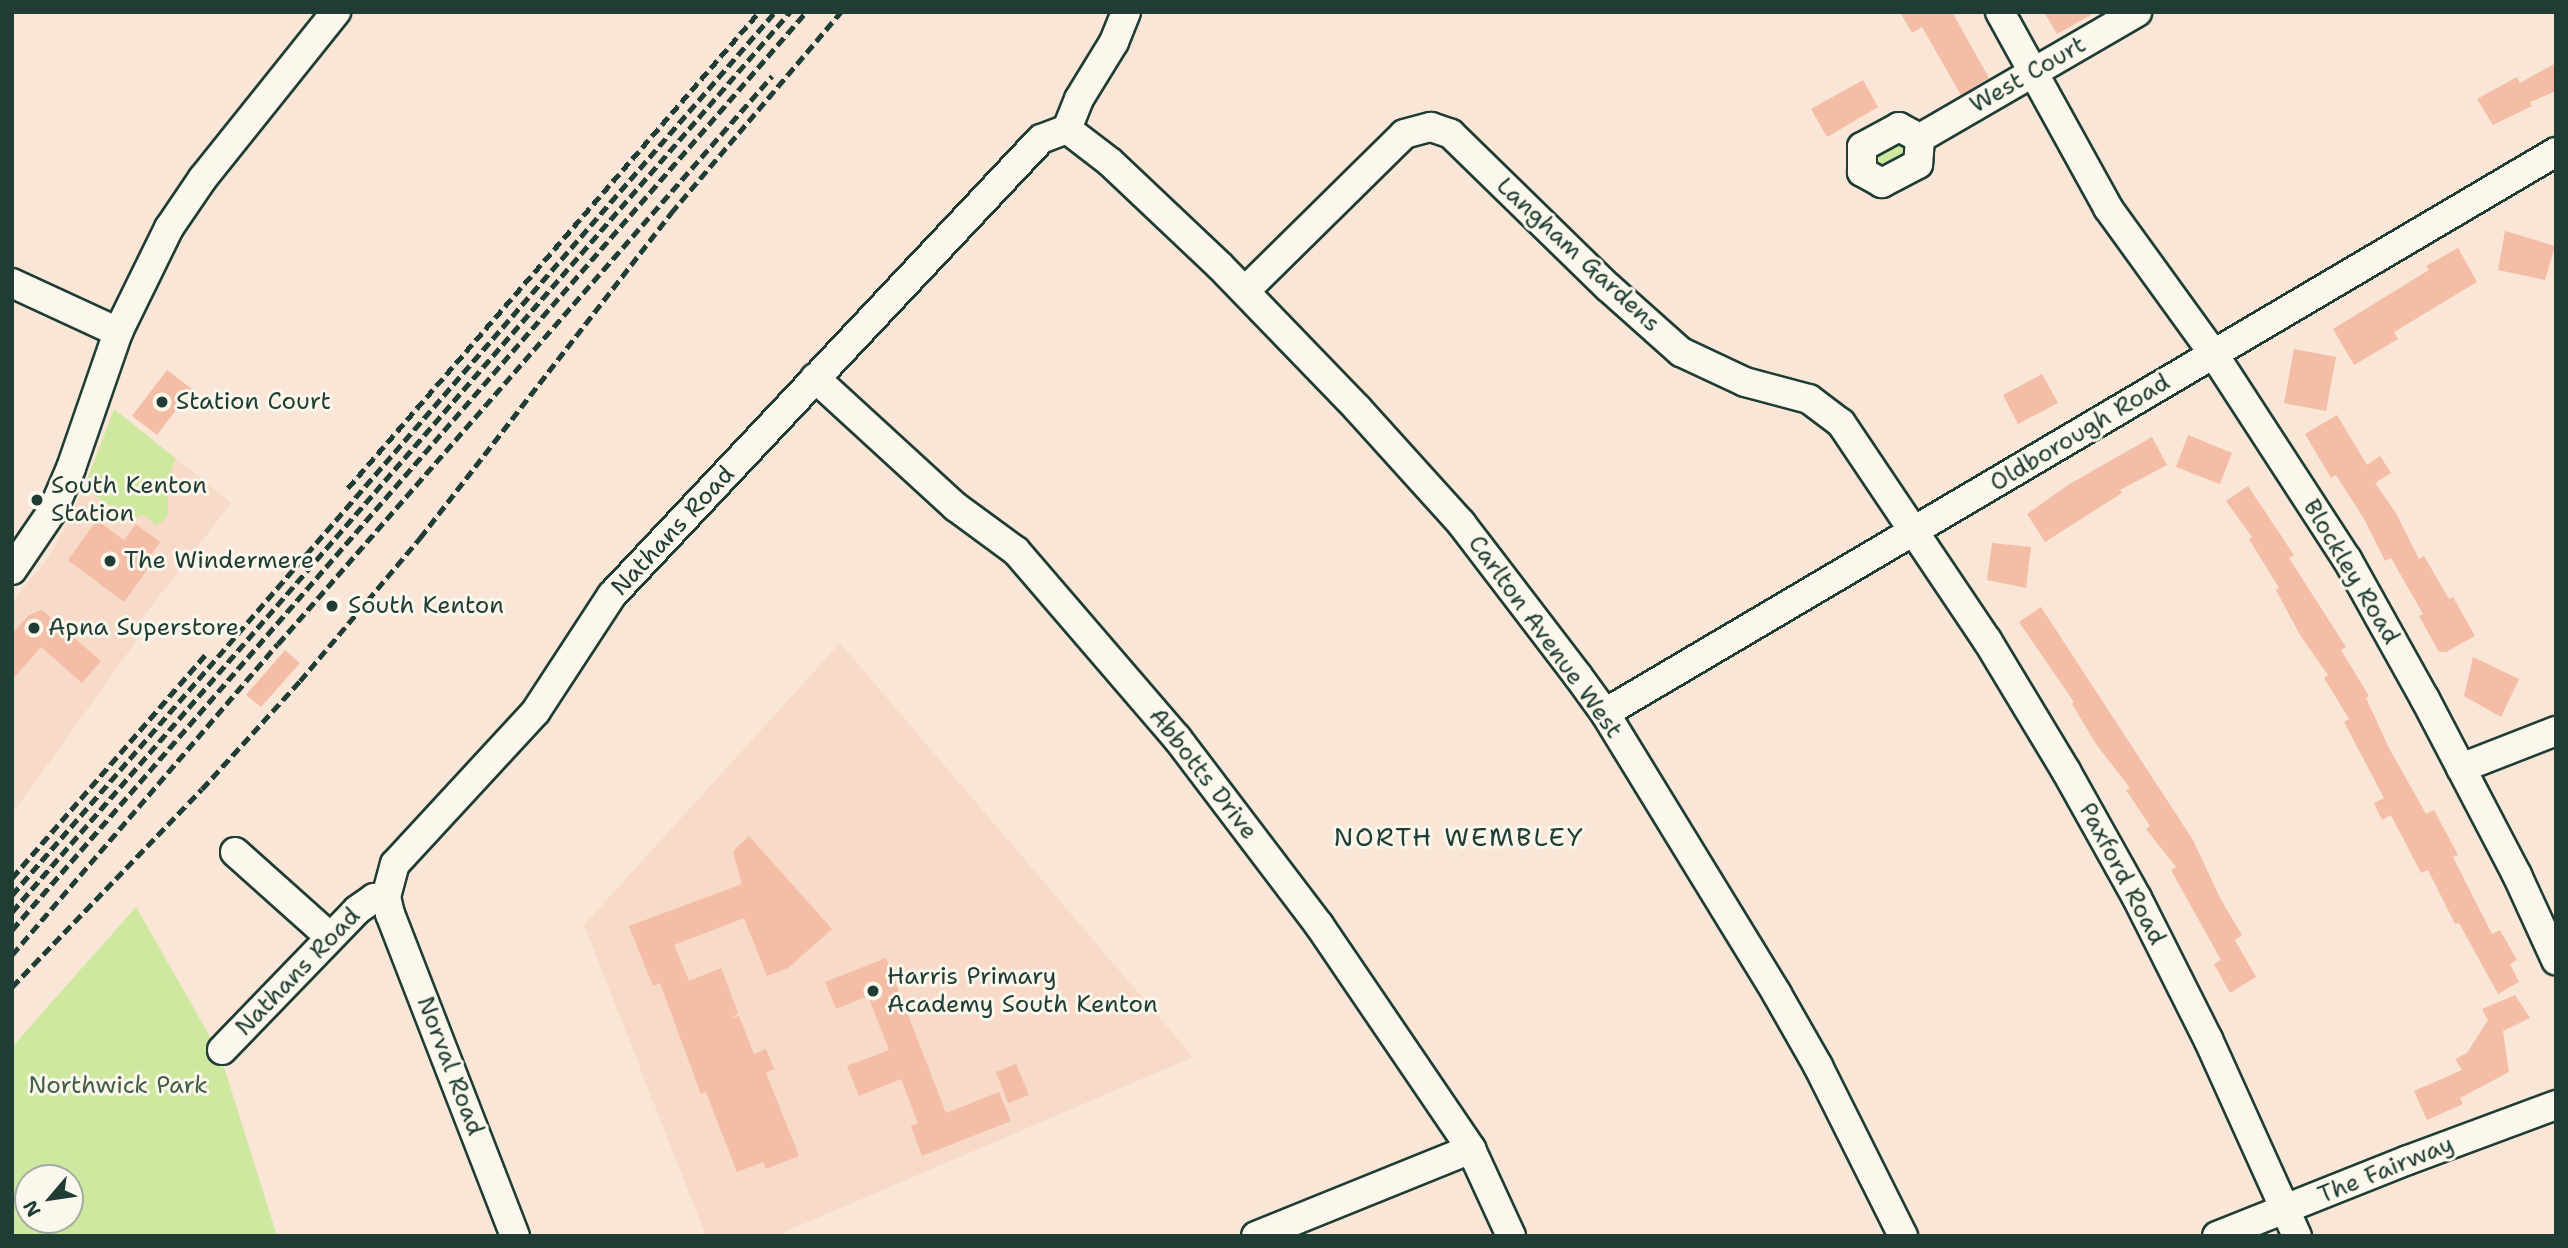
<!DOCTYPE html>
<html>
<head>
<meta charset="utf-8">
<style>
  body { margin:0 }
  #map { position:relative; width:2568px; height:1248px; overflow:hidden; background:#f9e6d7; font-family:"Shantell Sans",sans-serif }
  div>[style] { position:absolute }
  .built>* { inset:0; background:#f7dac8 }
  .green>* { inset:0; background:#cee89f }
  .building>* { inset:0; background:#f3bda6 }
  .roads { filter:drop-shadow(2px 0 #1f3d34) drop-shadow(-2px 0 #1f3d34) drop-shadow(0 2px #1f3d34) drop-shadow(0 -2px #1f3d34) }
  .minor>* { height:28px; margin:-14px; padding:0 14px; transform-origin:14px; border-radius:14px; background:#fbf7ec }
  .rail>* { height:5px; margin-top:-2.5px; transform-origin:0; background:repeating-linear-gradient(90deg,#1f3d34 0 10px,transparent 0 15px) }
  .dots>* { width:19px; height:19px; translate:-50% -50%; box-sizing:border-box; border:4px solid #fbf7ec; border-radius:50% }
  span { translate:-50% -50%; white-space:nowrap; text-align:center; line-height:1.15; -webkit-text-stroke:6px #fbf7ec; paint-order:stroke }
  .street-label { font-size:24px; color:#1f3d34 }
  .poi-label { font-size:24px; color:#1f3d34 }
  .left { translate:0 -50%; text-align:left }
  .park-label { font-size:24px; color:#425f49 }
  .neighbourhood-label { font-size:26px; color:#1f3d34; letter-spacing:2px }
  .frame { position:absolute; inset:0; border:14px solid #1f3d34; pointer-events:none }
  .north { position:absolute; left:14px; top:1164px; width:70px; height:70px; box-sizing:border-box; background:#fbf7ec; border:2px solid #a3ada2; border-radius:50%; rotate:241deg; font-size:19px; font-weight:700; line-height:28px; text-align:center; color:#1f3d34 }
  .north::after { content:''; display:block; margin:auto; width:24px; height:32px; background:#1f3d34; clip-path:polygon(50% 0,100% 100%,50% 72%,0 100%) }
</style>
</head>
<body>
<div id="map">
  <div class="built">
    <i style="clip-path:polygon(114px 409px,231px 503px,133px 630px,137px 640px,12px 814px,12px 602px,48px 558px,67px 525px,101px 447px)"></i>
    <i style="clip-path:polygon(840px 643px,1193px 1057px,775px 1236px,706px 1236px,584px 925px)"></i>
  </div>
  <div class="green">
    <i style="clip-path:polygon(1901px 137px,1912px 153px,1888px 170px,1875px 166px,1874px 151px)"></i>
    <i style="clip-path:polygon(114px 409px,175px 458px,168px 484px,168px 514px,162px 522px,156px 525px,144px 515px,129px 519px,84px 488px)"></i>
    <i style="clip-path:polygon(evenodd,136px 907px,220px 1054px,277px 1236px,12px 1236px,12px 1047px,136px 907px,28px 1178px,70px 1178px,70px 1220px,28px 1220px,28px 1178px)"></i>
  </div>
  <div class="building">
    <i style="clip-path:polygon(1900px 12px,1952px 12px,1989px 78px,1961px 95px,1922px 27px,1912px 33px)"></i>
    <i style="clip-path:polygon(2044px 12px,2096px 12px,2057px 34px)"></i>
    <i style="clip-path:polygon(2556px 63px,2556px 91px,2530px 102px,2532px 106px,2493px 125px,2477px 99px,2517px 77px,2520px 83px)"></i>
    <i style="clip-path:polygon(1863px 80px,1878px 107px,1827px 137px,1811px 109px)"></i>
    <i style="clip-path:polygon(2505px 231px,2555px 246px,2545px 280px,2498px 270px)"></i>
    <i style="clip-path:polygon(2458px 248px,2477px 282px,2394px 332px,2398px 339px,2354px 365px,2333px 329px,2429px 270px,2426px 266px)"></i>
    <i style="clip-path:polygon(2294px 349px,2336px 357px,2326px 411px,2284px 403px)"></i>
    <i style="clip-path:polygon(167px 370px,192px 389px,157px 435px,132px 416px)"></i>
    <i style="clip-path:polygon(2042px 374px,2058px 403px,2018px 424px,2003px 395px)"></i>
    <i style="clip-path:polygon(2337px 415px,2367px 465px,2380px 456px,2391px 473px,2375px 483px,2396px 513px,2419px 559px,2424px 556px,2449px 599px,2453px 597px,2475px 636px,2446px 652px,2439px 652px,2419px 616px,2423px 614px,2391px 558px,2385px 561px,2364px 519px,2336px 475px,2331px 478px,2305px 434px)"></i>
    <i style="clip-path:polygon(2188px 435px,2232px 453px,2220px 484px,2176px 467px)"></i>
    <i style="clip-path:polygon(2152px 437px,2167px 465px,2120px 490px,2122px 493px,2045px 542px,2027px 514px,2068px 485px)"></i>
    <i style="clip-path:polygon(2248px 486px,2294px 555px,2289px 558px,2346px 647px,2341px 650px,2369px 696px,2366px 698px,2389px 748px,2426px 814px,2434px 810px,2458px 855px,2453px 857px,2492px 934px,2500px 930px,2517px 960px,2510px 964px,2519px 982px,2498px 994px,2459px 923px,2455px 924px,2428px 870px,2421px 873px,2391px 815px,2382px 820px,2374px 803px,2384px 798px,2344px 722px,2349px 719px,2324px 678px,2328px 675px,2300px 635px,2276px 590px,2279px 588px,2249px 539px,2252px 537px,2226px 501px)"></i>
    <i style="clip-path:polygon(97px 520px,124px 540px,136px 524px,160px 542px,148px 559px,152px 563px,124px 602px,68px 560px)"></i>
    <i style="clip-path:polygon(1992px 543px,2031px 547px,2026px 588px,1987px 580px)"></i>
    <i style="clip-path:polygon(2041px 607px,2193px 840px,2221px 900px,2242px 935px,2235px 940px,2256px 977px,2230px 993px,2214px 964px,2221px 960px,2171px 870px,2176px 867px,2146px 829px,2150px 826px,2126px 790px,2130px 788px,2096px 744px,2072px 704px,2074px 702px,2019px 622px)"></i>
    <i style="clip-path:polygon(42px 610px,101px 661px,82px 683px,41px 647px,12px 680px,12px 634px,29px 615px)"></i>
    <i style="clip-path:polygon(285px 650px,300px 663px,261px 707px,246px 695px)"></i>
    <i style="clip-path:polygon(2473px 657px,2519px 679px,2501px 717px,2464px 696px)"></i>
    <i style="clip-path:polygon(749px 836px,832px 929px,788px 968px,767px 976px,744px 918px,674px 945px,689px 981px,721px 968px,738px 1013px,732px 1018px,739px 1016px,754px 1054px,766px 1049px,774px 1069px,766px 1073px,799px 1156px,766px 1169px,763px 1162px,737px 1172px,706px 1092px,701px 1094px,660px 983px,653px 986px,629px 926px,742px 884px,733px 851px)"></i>
    <i style="clip-path:polygon(886px 958px,946px 1113px,999px 1092px,1011px 1121px,922px 1156px,911px 1126px,918px 1123px,901px 1079px,859px 1096px,847px 1066px,889px 1050px,868px 996px,836px 1009px,825px 982px)"></i>
    <i style="clip-path:polygon(2515px 995px,2530px 1018px,2503px 1031px,2509px 1072px,2460px 1098px,2463px 1104px,2427px 1120px,2414px 1091px,2462px 1070px,2455px 1059px,2467px 1053px,2488px 1020px,2482px 1009px)"></i>
    <i style="clip-path:polygon(1016px 1064px,1029px 1095px,1008px 1103px,996px 1072px)"></i>
  </div>
  <div class="roads">
    <div class="minor">
      <i style="left:2000px;top:12px;width:224px;rotate:61.1deg"></i>
      <i style="left:2108px;top:208px;width:179px;rotate:54.1deg"></i>
      <i style="left:2213px;top:353px;width:246px;rotate:57deg"></i>
      <i style="left:2347px;top:559px;width:160px;rotate:60.9deg"></i>
      <i style="left:2425px;top:699px;width:199px;rotate:62.4deg"></i>
      <i style="left:2517px;top:875px;width:94px;rotate:65.4deg"></i>
      <i style="left:1899px;top:127px;width:24px;rotate:28deg"></i>
      <i style="left:1920px;top:138px;width:26px;rotate:94deg"></i>
      <i style="left:1918px;top:164px;width:41px;rotate:152.2deg"></i>
      <i style="left:1882px;top:183px;width:23px;rotate:-151deg"></i>
      <i style="left:1862px;top:172px;width:25px;rotate:-90deg"></i>
      <i style="left:1862px;top:147px;width:42px;rotate:-28.4deg"></i>
      <i style="left:1067px;top:129px;width:54px;rotate:37.5deg"></i>
      <i style="left:1110px;top:162px;width:151px;rotate:43.4deg"></i>
      <i style="left:1220px;top:266px;width:199px;rotate:46deg"></i>
      <i style="left:1358px;top:409px;width:154px;rotate:47.9deg"></i>
      <i style="left:1461px;top:523px;width:193px;rotate:52.6deg"></i>
      <i style="left:1578px;top:676px;width:46px;rotate:53.9deg"></i>
      <i style="left:1605px;top:713px;width:329px;rotate:58.5deg"></i>
      <i style="left:1777px;top:994px;width:83px;rotate:60.3deg"></i>
      <i style="left:1818px;top:1066px;width:190px;rotate:63.4deg"></i>
      <i style="left:1920px;top:138px;width:251px;rotate:-30.1deg"></i>
      <i style="left:12px;top:283px;width:117px;rotate:24.8deg"></i>
      <i style="left:1245px;top:291px;width:223px;rotate:-44.6deg"></i>
      <i style="left:1404px;top:134px;width:28px;rotate:-15deg"></i>
      <i style="left:1431px;top:127px;width:21px;rotate:19deg"></i>
      <i style="left:1451px;top:134px;width:219px;rotate:44.3deg"></i>
      <i style="left:1608px;top:287px;width:98px;rotate:41.7deg"></i>
      <i style="left:1681px;top:352px;width:71px;rotate:25.1deg"></i>
      <i style="left:1745px;top:382px;width:66px;rotate:14.9deg"></i>
      <i style="left:1809px;top:399px;width:40px;rotate:37deg"></i>
      <i style="left:1841px;top:423px;width:262px;rotate:56.1deg"></i>
      <i style="left:1987px;top:640px;width:153px;rotate:58.9deg"></i>
      <i style="left:2066px;top:771px;width:145px;rotate:60.8deg"></i>
      <i style="left:2137px;top:898px;width:158px;rotate:63.3deg"></i>
      <i style="left:2208px;top:1039px;width:216px;rotate:65.7deg"></i>
      <i style="left:815px;top:378px;width:191px;rotate:42.5deg"></i>
      <i style="left:956px;top:507px;width:74px;rotate:36.3deg"></i>
      <i style="left:1016px;top:551px;width:247px;rotate:49.3deg"></i>
      <i style="left:1177px;top:738px;width:235px;rotate:52.8deg"></i>
      <i style="left:1319px;top:925px;width:271px;rotate:55.8deg"></i>
      <i style="left:1471px;top:1149px;width:96px;rotate:65.3deg"></i>
      <i style="left:12px;top:570px;width:73px;rotate:-55.7deg"></i>
      <i style="left:53px;top:510px;width:46px;rotate:-66.8deg"></i>
      <i style="left:71px;top:468px;width:144px;rotate:-70.9deg"></i>
      <i style="left:118px;top:332px;width:116px;rotate:-63.9deg"></i>
      <i style="left:169px;top:228px;width:60px;rotate:-55.8deg"></i>
      <i style="left:203px;top:178px;width:213px;rotate:-51.3deg"></i>
      <i style="left:1605px;top:713px;width:1104px;rotate:-30.54deg"></i>
      <i style="left:2461px;top:768px;width:102px;rotate:-21.3deg"></i>
      <i style="left:235px;top:852px;width:126px;rotate:41.8deg"></i>
      <i style="left:222px;top:1050px;width:194px;rotate:-46deg"></i>
      <i style="left:357px;top:910px;width:21px;rotate:-35deg"></i>
      <i style="left:374px;top:898px;width:12px;rotate:-5deg"></i>
      <i style="left:515px;top:1236px;width:345px;rotate:-111.2deg"></i>
      <i style="left:390px;top:914px;width:17px;rotate:-103deg"></i>
      <i style="left:386px;top:897px;width:34px;rotate:-75deg"></i>
      <i style="left:395px;top:864px;width:208px;rotate:-47.3deg"></i>
      <i style="left:536px;top:711px;width:139px;rotate:-56.8deg"></i>
      <i style="left:612px;top:595px;width:626px;rotate:-46.75deg"></i>
      <i style="left:1041px;top:139px;width:28px;rotate:-21deg"></i>
      <i style="left:1067px;top:129px;width:32px;rotate:-68deg"></i>
      <i style="left:1079px;top:99px;width:67px;rotate:-58.4deg"></i>
      <i style="left:1114px;top:42px;width:32px;rotate:-68deg"></i>
      <i style="left:1256px;top:1236px;width:232px;rotate:-22deg"></i>
      <i style="left:2217px;top:1236px;width:206px;rotate:-21.7deg"></i>
      <i style="left:2408px;top:1160px;width:158px;rotate:-20.4deg"></i>
    </div>
  </div>
  <div class="rail">
    <i style="left:348px;top:488px;width:629px;rotate:-49.19deg"></i>
    <i style="left:12px;top:878px;width:298px;rotate:-49.1deg"></i>
    <i style="left:12px;top:895px;width:1167px;rotate:-49.17deg"></i>
    <i style="left:12px;top:912px;width:1190px;rotate:-49.16deg"></i>
    <i style="left:12px;top:930px;width:1214px;rotate:-49.14deg"></i>
    <i style="left:12px;top:955px;width:409px;rotate:-49.5deg"></i>
    <i style="left:278px;top:644px;width:753px;rotate:-48.99deg"></i>
    <i style="left:12px;top:987px;width:274px;rotate:-46.2deg"></i>
    <i style="left:202px;top:789px;width:146px;rotate:-47.8deg"></i>
    <i style="left:300px;top:681px;width:187px;rotate:-50deg"></i>
    <i style="left:420px;top:538px;width:411px;rotate:-52.3deg"></i>
    <i style="left:671px;top:213px;width:263px;rotate:-49.8deg"></i>
  </div>
  <div class="dots">
    <i style="left:162px;top:402px;background:#1f3d34"></i>
    <i style="left:37px;top:500px;background:#1f3d34"></i>
    <i style="left:110px;top:561px;background:#1f3d34"></i>
    <i style="left:332px;top:606px;background:#1f3d34"></i>
    <i style="left:34px;top:628px;background:#1f3d34"></i>
    <i style="left:873px;top:991px;background:#1f3d34"></i>
  </div>
  <div class="street-label">
    <span style="left:2028px;top:75px;rotate:-30deg">West Court</span>
    <span style="left:1578px;top:255px;rotate:43deg">Langham Gardens</span>
    <span style="left:2080px;top:433px;rotate:-31deg">Oldborough Road</span>
    <span style="left:673px;top:531px;rotate:-47deg">Nathans Road</span>
    <span style="left:2351px;top:572px;rotate:59deg">Blockley Road</span>
    <span style="left:1545px;top:637px;rotate:54deg">Carlton Avenue West</span>
    <span style="left:1203px;top:774px;rotate:52deg">Abbotts Drive</span>
    <span style="left:2122px;top:874px;rotate:62deg">Paxford Road</span>
    <span style="left:298px;top:972px;rotate:-46deg">Nathans Road</span>
    <span style="left:450px;top:1066px;rotate:69deg">Norval Road</span>
    <span style="left:2386px;top:1170px;rotate:-22deg">The Fairway</span>
  </div>
  <div class="poi-label">
    <span class="left" style="left:176px;top:402px">Station Court</span>
    <span class="left" style="left:51px;top:500px">South Kenton<br>Station</span>
    <span class="left" style="left:124px;top:561px">The Windermere</span>
    <span class="left" style="left:348px;top:606px">South Kenton</span>
    <span class="left" style="left:48px;top:628px">Apna Superstore</span>
    <span class="left" style="left:887px;top:991px">Harris Primary<br>Academy South Kenton</span>
  </div>
  <div class="park-label">
    <span style="left:118px;top:1086px">Northwick Park</span>
  </div>
  <div class="neighbourhood-label">
    <span style="left:1459px;top:837px">NORTH WEMBLEY</span>
  </div>
  <div class="frame"></div>
  <div class="north">N</div>
</div>
</body>
</html>
